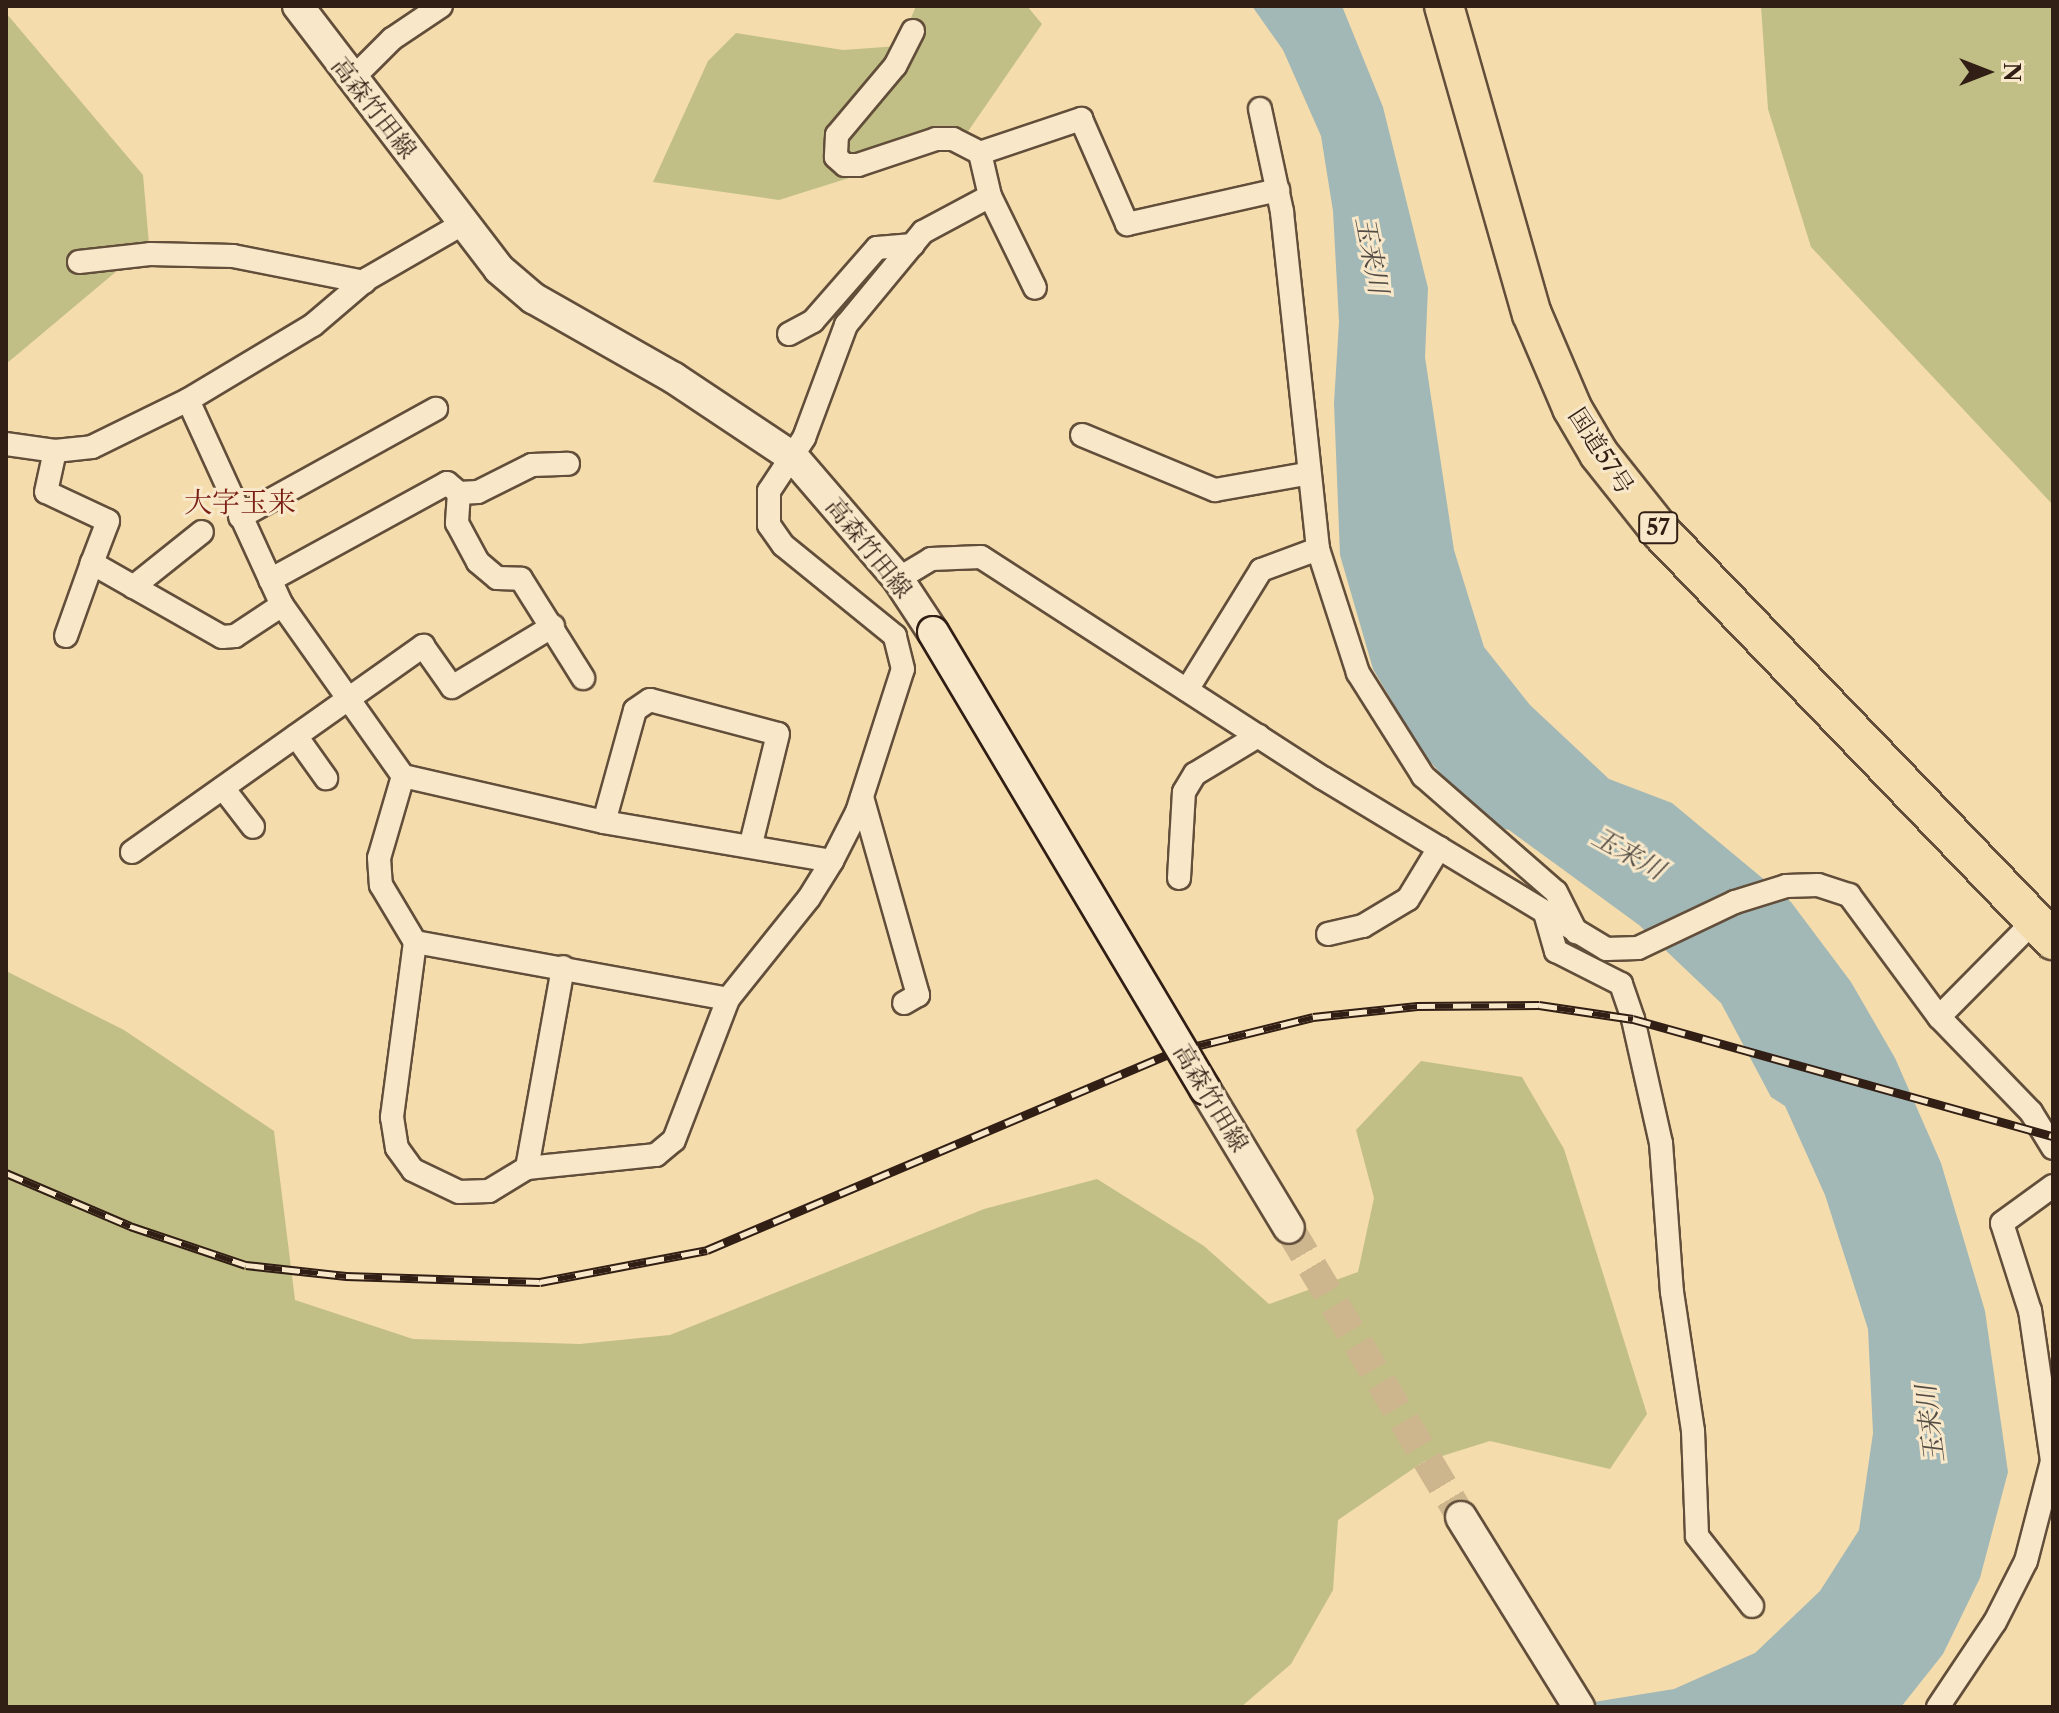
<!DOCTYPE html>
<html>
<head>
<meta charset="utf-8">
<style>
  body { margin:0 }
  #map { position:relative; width:2059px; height:1713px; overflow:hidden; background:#f4dcac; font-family:"Libre Caslon Text","Noto Serif JP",serif }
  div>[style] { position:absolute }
  .green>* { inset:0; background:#c1bf86 }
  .water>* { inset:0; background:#a2b8b6 }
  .secondary-tunnel>* { height:30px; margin-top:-15px; transform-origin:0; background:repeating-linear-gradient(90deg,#cdb68e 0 30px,transparent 0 45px) }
  .roads { filter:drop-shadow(2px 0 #624e3a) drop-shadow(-2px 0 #624e3a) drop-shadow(0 2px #624e3a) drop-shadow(0 -2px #624e3a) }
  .street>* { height:22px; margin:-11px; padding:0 11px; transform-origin:11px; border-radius:11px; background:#f8e8c9 }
  .secondary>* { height:30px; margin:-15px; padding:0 15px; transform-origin:15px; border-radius:15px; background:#f8e8c9 }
  .highway>* { height:38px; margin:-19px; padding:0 19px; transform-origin:19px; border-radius:19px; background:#f4dcac }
  .rail>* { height:9px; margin-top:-4.5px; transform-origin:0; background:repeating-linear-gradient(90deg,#f8e8c9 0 18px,#311e14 0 36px); box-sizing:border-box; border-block:2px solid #311e14 }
  .bridges { filter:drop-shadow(2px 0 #311e14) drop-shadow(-2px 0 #311e14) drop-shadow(0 2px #311e14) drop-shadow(0 -2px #311e14) }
  .secondary-bridge>* { height:30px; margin:-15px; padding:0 15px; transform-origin:15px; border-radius:15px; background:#f8e8c9 }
  span { translate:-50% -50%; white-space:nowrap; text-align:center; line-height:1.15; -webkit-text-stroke:6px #f8e8c9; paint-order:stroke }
  .shield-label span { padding:2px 6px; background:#f8e8c9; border:2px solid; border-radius:6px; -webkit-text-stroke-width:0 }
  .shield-label { font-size:22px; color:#311e14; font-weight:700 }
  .street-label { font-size:24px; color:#311e14 }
  .water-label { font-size:26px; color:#534c45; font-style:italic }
  .quarter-label { font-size:28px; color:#7a1f14 }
  .frame { position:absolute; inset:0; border:8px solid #311e14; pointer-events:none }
  .north { position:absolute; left:1947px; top:32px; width:80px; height:80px; -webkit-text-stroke:6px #f8e8c9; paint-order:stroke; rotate:90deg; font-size:22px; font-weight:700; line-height:32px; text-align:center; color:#311e14 }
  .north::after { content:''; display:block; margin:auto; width:28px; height:36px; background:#311e14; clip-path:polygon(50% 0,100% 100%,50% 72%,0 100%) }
</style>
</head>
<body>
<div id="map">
  <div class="green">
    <i style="clip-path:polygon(916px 6px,1027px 6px,1042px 24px,960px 143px,779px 200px,653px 182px,708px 61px,736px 33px,843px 50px,899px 46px)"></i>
    <i style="clip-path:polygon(1761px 6px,2053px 6px,2053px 505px,1811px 247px,1768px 109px)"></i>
    <i style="clip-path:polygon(6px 13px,143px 175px,149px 244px,6px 364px)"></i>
    <i style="clip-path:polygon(6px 971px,124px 1030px,274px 1131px,295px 1300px,413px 1339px,580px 1344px,670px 1335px,984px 1209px,1097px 1179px,1204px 1246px,1269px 1304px,1358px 1272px,1374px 1198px,1356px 1130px,1421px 1061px,1522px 1077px,1564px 1149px,1647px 1414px,1610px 1469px,1490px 1441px,1423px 1462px,1338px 1520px,1333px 1590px,1291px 1664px,1241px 1707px,6px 1707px)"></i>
  </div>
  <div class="water">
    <i style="clip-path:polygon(1252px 6px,1342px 6px,1383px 107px,1428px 288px,1425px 357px,1454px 550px,1484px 647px,1530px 705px,1609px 779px,1672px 803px,1791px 902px,1851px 982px,1895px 1058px,1941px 1163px,1985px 1311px,2008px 1472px,1980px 1578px,1943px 1654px,1901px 1707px,1563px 1707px,1674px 1689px,1755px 1653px,1820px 1591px,1859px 1530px,1873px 1433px,1868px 1329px,1825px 1195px,1785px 1106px,1771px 1097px,1721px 1003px,1639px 925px,1509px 830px,1488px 825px,1423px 754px,1373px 669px,1340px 555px,1334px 403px,1339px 322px,1333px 211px,1321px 136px,1283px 50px)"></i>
  </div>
  <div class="secondary-tunnel">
    <i style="left:1289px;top:1228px;width:336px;rotate:59.2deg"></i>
  </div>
  <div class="roads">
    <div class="street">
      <i style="left:913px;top:31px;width:39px;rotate:117deg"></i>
      <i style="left:895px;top:66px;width:90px;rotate:130deg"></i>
      <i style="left:837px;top:135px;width:22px;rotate:93deg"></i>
      <i style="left:836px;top:157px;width:12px;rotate:42deg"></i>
      <i style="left:845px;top:165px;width:13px"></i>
      <i style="left:858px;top:165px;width:82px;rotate:-18.4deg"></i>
      <i style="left:936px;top:139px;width:17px"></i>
      <i style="left:953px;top:139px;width:30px;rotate:27deg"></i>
      <i style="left:351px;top:80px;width:58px;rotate:-45deg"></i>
      <i style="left:392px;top:39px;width:59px;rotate:-34deg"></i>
      <i style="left:1260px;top:109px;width:105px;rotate:77.9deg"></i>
      <i style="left:1282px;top:212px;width:339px;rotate:83.9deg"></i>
      <i style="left:1318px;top:549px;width:130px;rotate:72.1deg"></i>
      <i style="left:1358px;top:673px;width:122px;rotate:57.7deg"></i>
      <i style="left:1423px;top:776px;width:176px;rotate:41.1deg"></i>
      <i style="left:1556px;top:892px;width:45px;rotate:63.4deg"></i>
      <i style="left:990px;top:196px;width:44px;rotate:-103.1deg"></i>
      <i style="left:980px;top:153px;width:107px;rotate:-18.6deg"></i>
      <i style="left:1081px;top:119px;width:115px;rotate:66.3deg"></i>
      <i style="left:1127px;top:224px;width:155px;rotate:-12.7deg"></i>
      <i style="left:79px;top:262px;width:71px;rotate:-6.4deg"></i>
      <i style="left:150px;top:254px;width:83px;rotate:1.4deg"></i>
      <i style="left:233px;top:256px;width:134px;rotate:11.2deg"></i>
      <i style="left:789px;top:334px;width:27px;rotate:-28deg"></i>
      <i style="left:813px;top:321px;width:97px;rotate:-48.8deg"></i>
      <i style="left:877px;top:248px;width:36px;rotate:-5deg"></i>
      <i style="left:188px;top:400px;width:226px;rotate:65.4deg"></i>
      <i style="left:282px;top:605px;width:209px;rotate:54.7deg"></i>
      <i style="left:1082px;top:435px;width:144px;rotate:22.5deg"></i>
      <i style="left:1215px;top:490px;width:92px;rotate:-10deg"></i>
      <i style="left:6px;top:444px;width:49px;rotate:8.1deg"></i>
      <i style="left:459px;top:493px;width:30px;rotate:94deg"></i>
      <i style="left:457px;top:523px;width:44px;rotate:61.7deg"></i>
      <i style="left:478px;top:562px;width:25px;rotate:40deg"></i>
      <i style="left:497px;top:578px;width:24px;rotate:2deg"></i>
      <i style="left:521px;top:579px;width:117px;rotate:57.9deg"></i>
      <i style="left:240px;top:517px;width:224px;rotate:-28.9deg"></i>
      <i style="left:898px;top:579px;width:39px;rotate:-31deg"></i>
      <i style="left:931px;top:559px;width:50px;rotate:-2.3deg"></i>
      <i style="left:981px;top:557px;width:407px;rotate:32.9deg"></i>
      <i style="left:1323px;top:778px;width:331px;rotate:31.1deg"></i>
      <i style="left:1606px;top:949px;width:32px;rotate:-2deg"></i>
      <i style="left:1638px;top:948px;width:107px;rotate:-25.4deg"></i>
      <i style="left:1735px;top:902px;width:53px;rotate:-17.4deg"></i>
      <i style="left:1786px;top:886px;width:32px;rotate:-2deg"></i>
      <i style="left:1818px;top:885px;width:33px;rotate:18deg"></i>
      <i style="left:1849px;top:895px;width:152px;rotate:53.6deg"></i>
      <i style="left:1939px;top:1017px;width:132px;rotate:45.9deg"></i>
      <i style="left:2031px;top:1112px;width:42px;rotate:58.6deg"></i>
      <i style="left:270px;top:580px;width:202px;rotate:-28.7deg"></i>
      <i style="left:447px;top:483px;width:16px;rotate:40deg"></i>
      <i style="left:459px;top:493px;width:19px;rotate:-3deg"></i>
      <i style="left:478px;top:492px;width:60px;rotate:-26.6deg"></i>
      <i style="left:532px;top:465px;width:36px;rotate:-2deg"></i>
      <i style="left:133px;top:587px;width:88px;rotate:-38.6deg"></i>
      <i style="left:282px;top:605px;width:56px;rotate:146.6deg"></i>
      <i style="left:235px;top:636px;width:13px;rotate:176deg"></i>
      <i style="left:222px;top:637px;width:150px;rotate:-150.4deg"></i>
      <i style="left:92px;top:563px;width:45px;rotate:-69.1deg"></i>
      <i style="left:108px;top:521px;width:68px;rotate:-154.9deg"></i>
      <i style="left:46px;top:492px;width:42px;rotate:-77.6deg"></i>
      <i style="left:55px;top:451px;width:37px;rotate:-6deg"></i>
      <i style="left:92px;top:447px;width:107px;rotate:-26.1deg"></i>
      <i style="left:188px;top:400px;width:146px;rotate:-31deg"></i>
      <i style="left:313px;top:325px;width:71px;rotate:-40.4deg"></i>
      <i style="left:367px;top:279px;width:112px;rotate:-30deg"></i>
      <i style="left:66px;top:636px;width:77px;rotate:-70.4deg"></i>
      <i style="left:1187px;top:690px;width:141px;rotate:-58.3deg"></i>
      <i style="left:1261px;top:570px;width:61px;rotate:-20.2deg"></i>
      <i style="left:296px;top:736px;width:52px;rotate:54.5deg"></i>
      <i style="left:223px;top:788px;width:49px;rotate:52.4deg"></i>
      <i style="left:862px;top:797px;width:206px;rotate:74.2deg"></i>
      <i style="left:918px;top:995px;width:16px;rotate:150deg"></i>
      <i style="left:604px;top:822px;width:116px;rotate:-74.5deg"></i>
      <i style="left:635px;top:710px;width:18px;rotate:-34deg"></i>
      <i style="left:650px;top:700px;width:132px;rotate:14.9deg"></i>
      <i style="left:778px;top:734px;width:113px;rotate:103.8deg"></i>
      <i style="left:132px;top:852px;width:357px;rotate:-35.3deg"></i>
      <i style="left:423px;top:646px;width:50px;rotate:54.7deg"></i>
      <i style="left:452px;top:687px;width:118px;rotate:-31.1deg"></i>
      <i style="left:832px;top:861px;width:231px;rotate:-170.3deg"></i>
      <i style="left:604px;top:822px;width:206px;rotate:-167.1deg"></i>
      <i style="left:403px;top:776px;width:85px;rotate:106.3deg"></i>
      <i style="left:379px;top:858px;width:27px;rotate:86deg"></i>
      <i style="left:381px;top:885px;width:66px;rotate:59.2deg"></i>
      <i style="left:415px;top:942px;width:177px;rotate:97.5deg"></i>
      <i style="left:392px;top:1117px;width:31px;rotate:81deg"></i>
      <i style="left:397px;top:1148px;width:27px;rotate:54deg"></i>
      <i style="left:413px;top:1170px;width:51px;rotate:25.6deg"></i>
      <i style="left:459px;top:1192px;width:30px;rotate:-2deg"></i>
      <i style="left:489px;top:1191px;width:44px;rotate:-31.2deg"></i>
      <i style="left:527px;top:1168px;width:130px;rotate:-5.8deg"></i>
      <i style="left:656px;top:1155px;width:23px;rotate:-40deg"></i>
      <i style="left:674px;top:1140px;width:151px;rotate:-69deg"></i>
      <i style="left:728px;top:999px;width:129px;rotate:-51.3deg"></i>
      <i style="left:809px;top:898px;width:44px;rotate:-58.1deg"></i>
      <i style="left:832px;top:861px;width:55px;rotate:-63deg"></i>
      <i style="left:857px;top:812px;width:150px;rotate:-72.2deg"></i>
      <i style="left:903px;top:669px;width:34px;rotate:-104deg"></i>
      <i style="left:895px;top:636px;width:144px;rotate:-140.9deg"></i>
      <i style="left:783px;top:545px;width:24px;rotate:-125deg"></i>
      <i style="left:769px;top:525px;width:34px;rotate:-90deg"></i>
      <i style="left:769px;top:491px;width:64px;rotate:-56.6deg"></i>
      <i style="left:804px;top:438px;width:121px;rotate:-69.6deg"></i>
      <i style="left:846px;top:325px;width:121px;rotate:-50.4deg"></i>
      <i style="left:923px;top:232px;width:76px;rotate:-28.2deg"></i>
      <i style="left:990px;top:196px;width:102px;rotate:63.9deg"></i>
      <i style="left:1179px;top:878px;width:86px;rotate:-86.7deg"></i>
      <i style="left:1184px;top:792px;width:21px;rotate:-59deg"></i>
      <i style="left:1195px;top:774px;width:74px;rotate:-31.1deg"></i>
      <i style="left:1545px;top:913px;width:40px;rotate:74deg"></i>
      <i style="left:1556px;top:951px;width:73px;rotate:26.9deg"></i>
      <i style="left:1621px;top:984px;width:37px;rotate:71deg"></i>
      <i style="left:1633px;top:1019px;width:127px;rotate:77.3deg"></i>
      <i style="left:1661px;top:1143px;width:149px;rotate:85.8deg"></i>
      <i style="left:1672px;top:1292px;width:141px;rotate:81.4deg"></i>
      <i style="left:1693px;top:1431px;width:105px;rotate:87.8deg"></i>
      <i style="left:1697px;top:1536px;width:89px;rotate:51.8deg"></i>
      <i style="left:1328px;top:934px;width:36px;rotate:-13deg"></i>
      <i style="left:1363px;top:926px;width:52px;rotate:-31deg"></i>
      <i style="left:1408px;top:899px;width:60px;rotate:-58.7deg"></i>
      <i style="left:415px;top:942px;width:318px;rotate:10.3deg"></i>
      <i style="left:1939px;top:1017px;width:134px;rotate:-45.3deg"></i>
      <i style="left:527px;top:1168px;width:204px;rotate:-79.8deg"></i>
      <i style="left:1938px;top:1707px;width:102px;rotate:-56.2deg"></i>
      <i style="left:1995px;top:1622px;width:68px;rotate:-63.1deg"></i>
      <i style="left:2026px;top:1561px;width:103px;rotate:-75.4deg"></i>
      <i style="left:2052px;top:1461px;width:152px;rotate:-98.3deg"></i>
      <i style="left:2030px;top:1311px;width:92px;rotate:-107.7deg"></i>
      <i style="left:2002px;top:1223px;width:63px;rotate:-36deg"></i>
    </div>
    <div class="secondary">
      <i style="left:298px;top:6px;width:331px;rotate:52.6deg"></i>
      <i style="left:499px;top:269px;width:45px;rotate:40.5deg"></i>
      <i style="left:533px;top:298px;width:162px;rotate:29.6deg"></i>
      <i style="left:674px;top:378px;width:144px;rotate:33.7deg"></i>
      <i style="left:794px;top:458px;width:160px;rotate:49.3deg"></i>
      <i style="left:898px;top:579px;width:64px;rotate:56.6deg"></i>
      <i style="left:1205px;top:1089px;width:162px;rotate:58.9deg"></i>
      <i style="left:1461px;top:1517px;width:224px;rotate:58.2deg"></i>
    </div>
    <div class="highway">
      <i style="left:1444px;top:6px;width:320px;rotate:74.1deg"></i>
      <i style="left:1532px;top:314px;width:102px;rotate:66.9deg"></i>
      <i style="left:1572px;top:408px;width:53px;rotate:59.6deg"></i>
      <i style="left:1599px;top:454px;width:100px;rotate:51.5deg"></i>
      <i style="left:1661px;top:532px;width:566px;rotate:46.15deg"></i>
    </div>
  </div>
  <div class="rail">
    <i style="left:6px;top:1173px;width:135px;rotate:23.1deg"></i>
    <i style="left:130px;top:1226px;width:122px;rotate:18.6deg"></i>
    <i style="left:246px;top:1265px;width:101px;rotate:6.3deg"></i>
    <i style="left:346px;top:1276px;width:194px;rotate:1.8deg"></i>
    <i style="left:540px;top:1282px;width:170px;rotate:-10.8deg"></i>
    <i style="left:707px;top:1250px;width:509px;rotate:-22.99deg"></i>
    <i style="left:1176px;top:1051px;width:141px;rotate:-13.9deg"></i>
    <i style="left:1313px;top:1017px;width:105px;rotate:-6deg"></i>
    <i style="left:1417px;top:1006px;width:122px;rotate:-0.5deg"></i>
    <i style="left:1539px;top:1005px;width:95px;rotate:8.5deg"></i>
    <i style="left:1633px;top:1019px;width:436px;rotate:15.6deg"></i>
  </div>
  <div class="bridges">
    <div class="secondary-bridge">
      <i style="left:933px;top:632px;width:532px;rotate:59.24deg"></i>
    </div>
  </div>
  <div class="shield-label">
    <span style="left:1658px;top:528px">57</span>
  </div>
  <div class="street-label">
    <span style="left:374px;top:108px;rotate:52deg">高森竹田線</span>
    <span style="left:1601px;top:451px;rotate:57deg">国道57号</span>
    <span style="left:869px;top:548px;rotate:51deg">高森竹田線</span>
    <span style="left:1211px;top:1098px;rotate:59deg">高森竹田線</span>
  </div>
  <div class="water-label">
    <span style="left:1371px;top:255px;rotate:79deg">玉来川</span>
    <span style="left:1628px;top:854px;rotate:29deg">玉来川</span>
    <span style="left:1931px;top:1424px;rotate:-97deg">玉来川</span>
  </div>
  <div class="quarter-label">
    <span style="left:240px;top:502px">大字玉来</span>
  </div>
  <div class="frame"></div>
  <div class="north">N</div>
</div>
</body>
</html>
